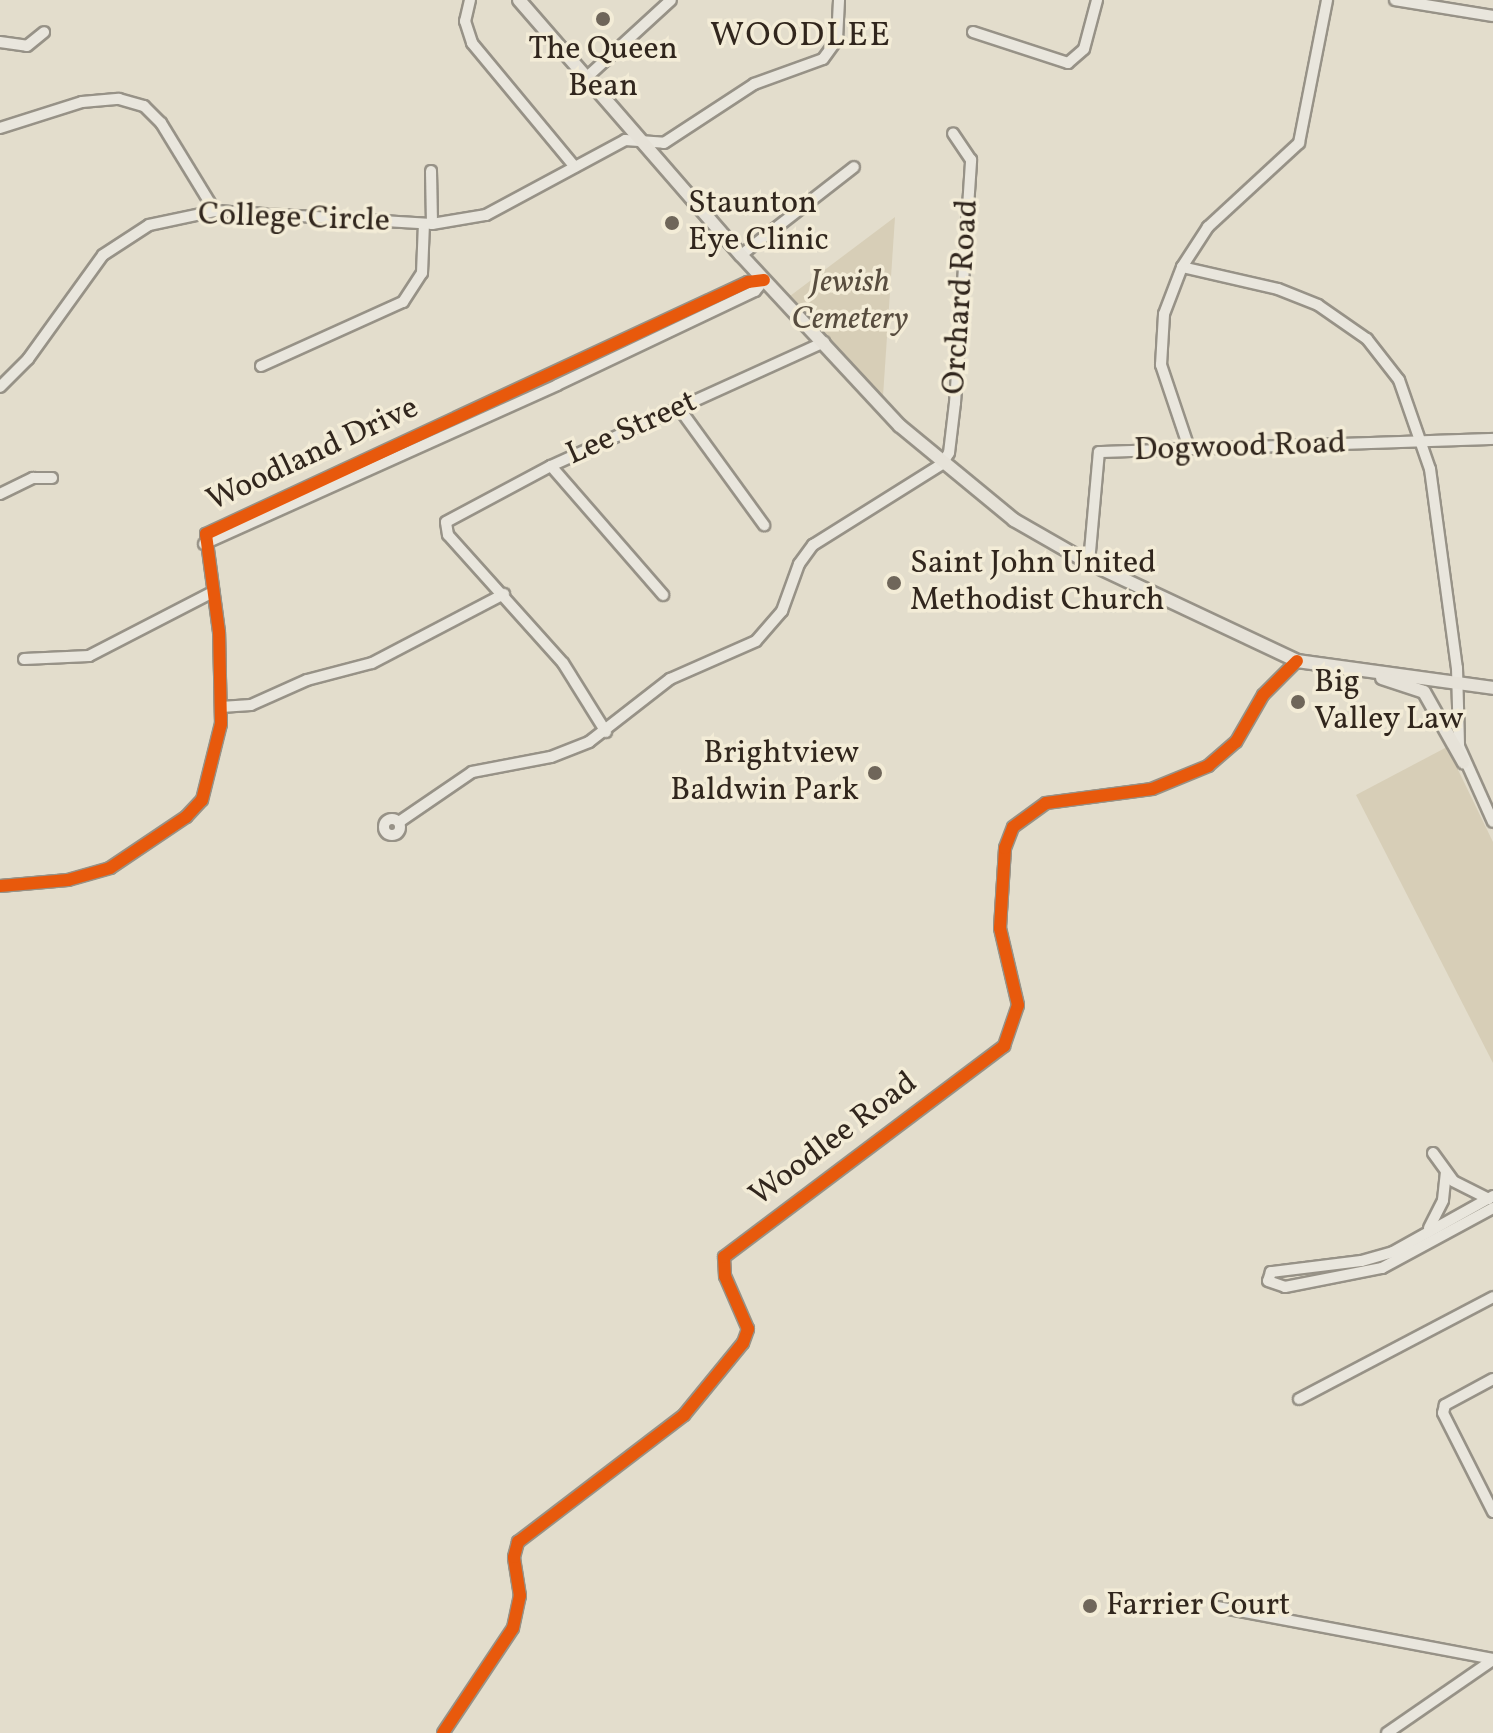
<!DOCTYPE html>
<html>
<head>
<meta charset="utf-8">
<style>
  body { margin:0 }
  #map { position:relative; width:1493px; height:1733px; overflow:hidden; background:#e3ddcc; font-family:Vollkorn,serif }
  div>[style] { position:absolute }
  .green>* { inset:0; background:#d7ceb7 }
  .roads { filter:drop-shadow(2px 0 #979287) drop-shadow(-2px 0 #979287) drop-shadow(0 2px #979287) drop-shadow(0 -2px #979287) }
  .minor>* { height:10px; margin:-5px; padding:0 5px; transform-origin:5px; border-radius:5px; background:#e9e6dd }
  .minor>.ring { margin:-5px; padding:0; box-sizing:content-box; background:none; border:10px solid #e9e6dd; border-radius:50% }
  .major>* { height:12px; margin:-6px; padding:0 6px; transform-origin:6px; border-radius:6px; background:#e6e2d8 }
  .cycleway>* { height:12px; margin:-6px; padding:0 6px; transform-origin:6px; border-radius:6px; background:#e8590c }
  .dots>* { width:22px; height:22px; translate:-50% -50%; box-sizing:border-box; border:4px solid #f3ecd7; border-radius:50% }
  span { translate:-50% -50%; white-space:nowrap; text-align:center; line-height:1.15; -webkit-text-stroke:7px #f3ecd7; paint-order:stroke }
  .poi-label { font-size:32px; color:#31261d }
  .left { translate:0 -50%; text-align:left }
  .right { translate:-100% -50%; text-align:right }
  .street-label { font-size:32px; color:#31261d }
  .park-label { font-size:32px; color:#584d3f; font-style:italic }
  .neighbourhood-label { font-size:34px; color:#31261d; letter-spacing:2px }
</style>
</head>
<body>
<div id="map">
  <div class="green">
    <i style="clip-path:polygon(895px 217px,889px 307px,883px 396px,790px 296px)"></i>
    <i style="clip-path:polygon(1447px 747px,1493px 842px,1493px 1063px,1356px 795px)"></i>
  </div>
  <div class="roads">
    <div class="minor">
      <i style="left:470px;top:0;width:22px;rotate:103deg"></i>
      <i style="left:465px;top:21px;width:23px;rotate:72deg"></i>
      <i style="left:472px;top:43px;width:161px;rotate:50.3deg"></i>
      <i style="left:1395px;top:0;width:99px;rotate:9.3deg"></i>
      <i style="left:973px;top:32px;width:100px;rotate:18.1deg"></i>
      <i style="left:1068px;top:63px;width:21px;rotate:-41deg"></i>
      <i style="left:1084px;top:49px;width:51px;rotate:-75.1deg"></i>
      <i style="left:0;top:42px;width:27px;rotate:8deg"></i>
      <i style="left:27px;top:46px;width:22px;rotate:-39deg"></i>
      <i style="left:586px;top:78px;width:115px;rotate:-42.5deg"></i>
      <i style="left:0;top:128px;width:86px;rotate:-17.6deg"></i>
      <i style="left:82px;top:102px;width:37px;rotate:-5deg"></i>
      <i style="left:119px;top:99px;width:26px;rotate:16deg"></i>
      <i style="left:144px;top:106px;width:24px;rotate:45deg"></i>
      <i style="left:161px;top:123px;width:103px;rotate:58.5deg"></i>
      <i style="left:431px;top:171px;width:53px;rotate:88.9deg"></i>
      <i style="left:741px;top:255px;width:143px;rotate:-37.9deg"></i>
      <i style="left:1182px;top:267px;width:98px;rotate:12.9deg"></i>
      <i style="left:1278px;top:289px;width:43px;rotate:21.8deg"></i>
      <i style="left:1318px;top:305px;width:60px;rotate:34.8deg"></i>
      <i style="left:1367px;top:339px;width:52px;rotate:52deg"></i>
      <i style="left:1399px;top:380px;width:94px;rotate:70.8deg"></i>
      <i style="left:1430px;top:469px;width:201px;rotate:82.3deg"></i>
      <i style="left:1457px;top:668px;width:78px;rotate:88.5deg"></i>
      <i style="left:1459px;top:746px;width:83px;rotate:65.9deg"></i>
      <i style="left:261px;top:366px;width:156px;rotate:-24.3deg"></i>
      <i style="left:403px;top:302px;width:35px;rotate:-57deg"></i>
      <i style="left:422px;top:273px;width:49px;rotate:-87.7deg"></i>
      <i style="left:0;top:387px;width:40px;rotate:-45deg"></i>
      <i style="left:28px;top:359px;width:128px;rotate:-54.2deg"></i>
      <i style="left:103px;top:255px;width:55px;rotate:-33.1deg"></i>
      <i style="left:149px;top:225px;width:67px;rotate:-12deg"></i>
      <i style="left:215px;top:211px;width:217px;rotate:3.4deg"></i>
      <i style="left:432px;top:224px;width:55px;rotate:-9.5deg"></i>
      <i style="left:486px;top:215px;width:158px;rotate:-28.3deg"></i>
      <i style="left:625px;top:140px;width:39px;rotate:4deg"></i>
      <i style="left:664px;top:143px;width:108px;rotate:-33.2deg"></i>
      <i style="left:754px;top:84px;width:73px;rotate:-19.9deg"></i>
      <i style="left:823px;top:59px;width:24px;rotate:-54deg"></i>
      <i style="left:837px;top:40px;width:40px;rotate:-87.1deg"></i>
      <i style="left:679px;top:408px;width:145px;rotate:54deg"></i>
      <i style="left:1189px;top:448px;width:88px;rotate:-108.6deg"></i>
      <i style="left:1161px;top:365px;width:51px;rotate:-86.6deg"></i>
      <i style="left:1164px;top:314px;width:50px;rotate:-69deg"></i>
      <i style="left:1182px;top:267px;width:48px;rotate:-57deg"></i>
      <i style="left:1208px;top:227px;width:124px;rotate:-42.7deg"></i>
      <i style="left:1299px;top:143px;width:146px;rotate:-78.9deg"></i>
      <i style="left:551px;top:466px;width:171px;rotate:49deg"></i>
      <i style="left:0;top:494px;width:37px;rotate:-26deg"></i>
      <i style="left:33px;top:478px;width:19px"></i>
      <i style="left:204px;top:544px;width:387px;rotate:-24.2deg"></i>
      <i style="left:557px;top:385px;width:219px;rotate:-25.4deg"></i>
      <i style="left:755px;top:291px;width:14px;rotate:-51deg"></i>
      <i style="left:1089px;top:563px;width:111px;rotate:-84.9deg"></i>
      <i style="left:1099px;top:452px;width:394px;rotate:-1.9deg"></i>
      <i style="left:24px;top:659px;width:65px;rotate:-2.6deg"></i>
      <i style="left:89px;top:656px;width:140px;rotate:-27.3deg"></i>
      <i style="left:221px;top:707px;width:30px;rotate:-4deg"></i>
      <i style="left:251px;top:705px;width:61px;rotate:-24.1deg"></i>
      <i style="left:307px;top:680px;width:67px;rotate:-14.7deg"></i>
      <i style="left:372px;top:663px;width:149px;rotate:-27.6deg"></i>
      <i style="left:606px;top:732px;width:81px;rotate:-121.9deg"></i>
      <i style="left:563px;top:663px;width:172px;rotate:-131.9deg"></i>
      <i style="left:448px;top:535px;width:13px;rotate:-99deg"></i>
      <i style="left:446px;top:522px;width:119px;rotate:-28.1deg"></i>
      <i style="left:551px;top:466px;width:300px;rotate:-24.4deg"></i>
      <i class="ring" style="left:384px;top:819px;width:6px;height:6px"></i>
      <i style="left:399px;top:822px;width:88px;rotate:-34.4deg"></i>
      <i style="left:472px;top:772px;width:80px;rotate:-10.8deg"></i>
      <i style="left:551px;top:757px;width:41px;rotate:-21.5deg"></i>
      <i style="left:589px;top:742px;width:103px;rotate:-37.9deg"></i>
      <i style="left:670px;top:679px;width:94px;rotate:-23.8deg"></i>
      <i style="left:756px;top:641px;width:40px;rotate:-49deg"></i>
      <i style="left:782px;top:611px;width:50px;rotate:-70.1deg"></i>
      <i style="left:799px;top:564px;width:24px;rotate:-54deg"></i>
      <i style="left:813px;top:545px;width:152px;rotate:-32.1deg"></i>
      <i style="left:942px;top:464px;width:13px;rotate:-58deg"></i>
      <i style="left:949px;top:453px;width:50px;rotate:-83.2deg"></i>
      <i style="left:955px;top:403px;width:244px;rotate:-86.2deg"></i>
      <i style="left:971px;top:160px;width:32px;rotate:-124deg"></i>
      <i style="left:0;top:886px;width:68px;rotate:-5deg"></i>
      <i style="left:68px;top:880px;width:44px;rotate:-15.9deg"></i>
      <i style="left:110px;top:868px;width:92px;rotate:-33.9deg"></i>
      <i style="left:186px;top:817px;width:23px;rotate:-47deg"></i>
      <i style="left:202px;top:800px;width:78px;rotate:-76deg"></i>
      <i style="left:221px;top:724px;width:92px;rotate:-91.2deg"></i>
      <i style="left:219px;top:632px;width:99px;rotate:-97.6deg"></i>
      <i style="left:206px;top:534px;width:598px;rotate:-24.94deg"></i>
      <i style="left:748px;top:282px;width:16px;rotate:-7deg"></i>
      <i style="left:1433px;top:1153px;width:34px;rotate:54deg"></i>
      <i style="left:1453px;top:1181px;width:40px;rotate:26.6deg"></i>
      <i style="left:1493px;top:1196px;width:115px;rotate:150.8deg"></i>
      <i style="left:1393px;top:1252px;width:33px;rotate:164deg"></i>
      <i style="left:1361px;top:1261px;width:91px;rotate:173deg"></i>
      <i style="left:1271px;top:1272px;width:9px;rotate:108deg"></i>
      <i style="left:1268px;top:1281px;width:18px;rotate:19deg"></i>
      <i style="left:1285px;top:1287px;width:99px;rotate:-11.1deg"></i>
      <i style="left:1382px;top:1268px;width:126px;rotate:-28.4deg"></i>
      <i style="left:1429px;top:1228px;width:31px;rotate:-63deg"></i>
      <i style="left:1443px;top:1200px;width:28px;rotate:-84deg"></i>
      <i style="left:1493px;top:1379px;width:55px;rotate:151.6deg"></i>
      <i style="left:1445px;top:1405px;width:8px;rotate:104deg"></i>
      <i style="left:1443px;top:1413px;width:111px;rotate:63.2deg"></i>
      <i style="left:1299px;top:1399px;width:219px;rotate:-27.7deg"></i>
      <i style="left:1218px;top:1607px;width:280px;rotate:10.7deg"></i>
      <i style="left:443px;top:1733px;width:126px;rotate:-56.3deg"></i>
      <i style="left:513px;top:1628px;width:33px;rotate:-78deg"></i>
      <i style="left:520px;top:1596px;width:39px;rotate:-99deg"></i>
      <i style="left:514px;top:1557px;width:16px;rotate:-75deg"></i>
      <i style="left:518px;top:1542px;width:209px;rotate:-37.4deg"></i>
      <i style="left:684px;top:1415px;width:93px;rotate:-50.7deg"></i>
      <i style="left:743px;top:1343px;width:15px;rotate:-70deg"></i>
      <i style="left:748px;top:1329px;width:58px;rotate:-113.5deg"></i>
      <i style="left:725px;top:1276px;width:19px;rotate:-93deg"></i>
      <i style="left:724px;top:1257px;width:351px;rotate:-37deg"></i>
      <i style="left:1004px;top:1046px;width:43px;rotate:-71.1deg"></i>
      <i style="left:1018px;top:1005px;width:79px;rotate:-103.2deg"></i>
      <i style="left:1000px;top:928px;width:80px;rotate:-86.4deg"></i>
      <i style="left:1005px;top:848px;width:22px;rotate:-69deg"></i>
      <i style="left:1013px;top:827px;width:41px;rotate:-36deg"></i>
      <i style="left:1046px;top:803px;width:107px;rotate:-7.5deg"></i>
      <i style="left:1152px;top:789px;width:61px;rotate:-22.3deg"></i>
      <i style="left:1208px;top:766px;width:37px;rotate:-41deg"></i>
      <i style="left:1236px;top:742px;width:54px;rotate:-60.1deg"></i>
      <i style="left:1263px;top:695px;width:48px;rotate:-45deg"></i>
      <i style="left:1387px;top:1733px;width:129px;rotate:-34.6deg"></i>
    </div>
    <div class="major">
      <i style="left:519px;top:0;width:338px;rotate:49deg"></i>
      <i style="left:741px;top:255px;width:233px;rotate:47.1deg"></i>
      <i style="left:900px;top:426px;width:148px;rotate:39.5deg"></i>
      <i style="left:1014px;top:520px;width:86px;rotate:29.8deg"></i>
      <i style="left:1089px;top:563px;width:230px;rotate:25.2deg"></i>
      <i style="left:1297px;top:661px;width:198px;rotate:7.8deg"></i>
      <i style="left:1382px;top:678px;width:44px;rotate:18.4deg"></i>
      <i style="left:1424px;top:692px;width:81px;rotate:60.6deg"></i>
    </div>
  </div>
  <div class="cycleway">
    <i style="left:0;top:886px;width:68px;rotate:-5deg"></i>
    <i style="left:68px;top:880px;width:44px;rotate:-15.9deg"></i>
    <i style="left:110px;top:868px;width:92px;rotate:-33.9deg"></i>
    <i style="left:186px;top:817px;width:23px;rotate:-47deg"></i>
    <i style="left:202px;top:800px;width:78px;rotate:-76deg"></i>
    <i style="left:221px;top:724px;width:92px;rotate:-91.2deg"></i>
    <i style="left:219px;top:632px;width:99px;rotate:-97.6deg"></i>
    <i style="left:206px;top:534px;width:598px;rotate:-24.94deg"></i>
    <i style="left:748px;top:282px;width:16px;rotate:-7deg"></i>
    <i style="left:443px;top:1733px;width:126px;rotate:-56.3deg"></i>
    <i style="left:513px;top:1628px;width:33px;rotate:-78deg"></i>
    <i style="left:520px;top:1596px;width:39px;rotate:-99deg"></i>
    <i style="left:514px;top:1557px;width:16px;rotate:-75deg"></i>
    <i style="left:518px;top:1542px;width:209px;rotate:-37.4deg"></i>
    <i style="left:684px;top:1415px;width:93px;rotate:-50.7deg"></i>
    <i style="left:743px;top:1343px;width:15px;rotate:-70deg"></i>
    <i style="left:748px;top:1329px;width:58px;rotate:-113.5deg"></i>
    <i style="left:725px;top:1276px;width:19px;rotate:-93deg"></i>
    <i style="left:724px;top:1257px;width:351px;rotate:-37deg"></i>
    <i style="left:1004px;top:1046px;width:43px;rotate:-71.1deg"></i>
    <i style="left:1018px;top:1005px;width:79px;rotate:-103.2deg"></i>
    <i style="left:1000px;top:928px;width:80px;rotate:-86.4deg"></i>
    <i style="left:1005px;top:848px;width:22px;rotate:-69deg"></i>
    <i style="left:1013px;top:827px;width:41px;rotate:-36deg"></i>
    <i style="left:1046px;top:803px;width:107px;rotate:-7.5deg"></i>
    <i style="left:1152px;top:789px;width:61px;rotate:-22.3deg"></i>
    <i style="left:1208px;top:766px;width:37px;rotate:-41deg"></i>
    <i style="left:1236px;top:742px;width:54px;rotate:-60.1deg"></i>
    <i style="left:1263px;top:695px;width:48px;rotate:-45deg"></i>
  </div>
  <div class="dots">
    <i style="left:603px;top:19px;background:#6f665a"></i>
    <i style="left:672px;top:223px;background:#6f665a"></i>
    <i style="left:894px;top:583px;background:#6f665a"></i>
    <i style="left:1298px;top:702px;background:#6f665a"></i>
    <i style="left:875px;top:773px;background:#6f665a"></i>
    <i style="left:1090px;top:1606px;background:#6f665a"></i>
  </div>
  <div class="poi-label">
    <span style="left:603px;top:69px">The Queen<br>Bean</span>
    <span class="left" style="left:688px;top:223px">Staunton<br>Eye Clinic</span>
    <span class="left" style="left:910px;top:583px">Saint John United<br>Methodist Church</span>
    <span class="left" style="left:1314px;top:702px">Big<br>Valley Law</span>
    <span class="right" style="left:859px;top:773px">Brightview<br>Baldwin Park</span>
    <span class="left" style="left:1106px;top:1606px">Farrier Court</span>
  </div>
  <div class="street-label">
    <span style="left:294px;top:219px;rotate:2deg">College Circle</span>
    <span style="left:962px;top:297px;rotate:-86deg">Orchard Road</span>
    <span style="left:632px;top:429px;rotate:-24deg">Lee Street</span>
    <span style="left:1240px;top:448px;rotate:-2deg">Dogwood Road</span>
    <span style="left:313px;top:455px;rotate:-25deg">Woodland Drive</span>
    <span style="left:834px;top:1140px;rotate:-37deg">Woodlee Road</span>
  </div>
  <div class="park-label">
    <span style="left:850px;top:302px">Jewish<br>Cemetery</span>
  </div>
  <div class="neighbourhood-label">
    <span style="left:801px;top:37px">WOODLEE</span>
  </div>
</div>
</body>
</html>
